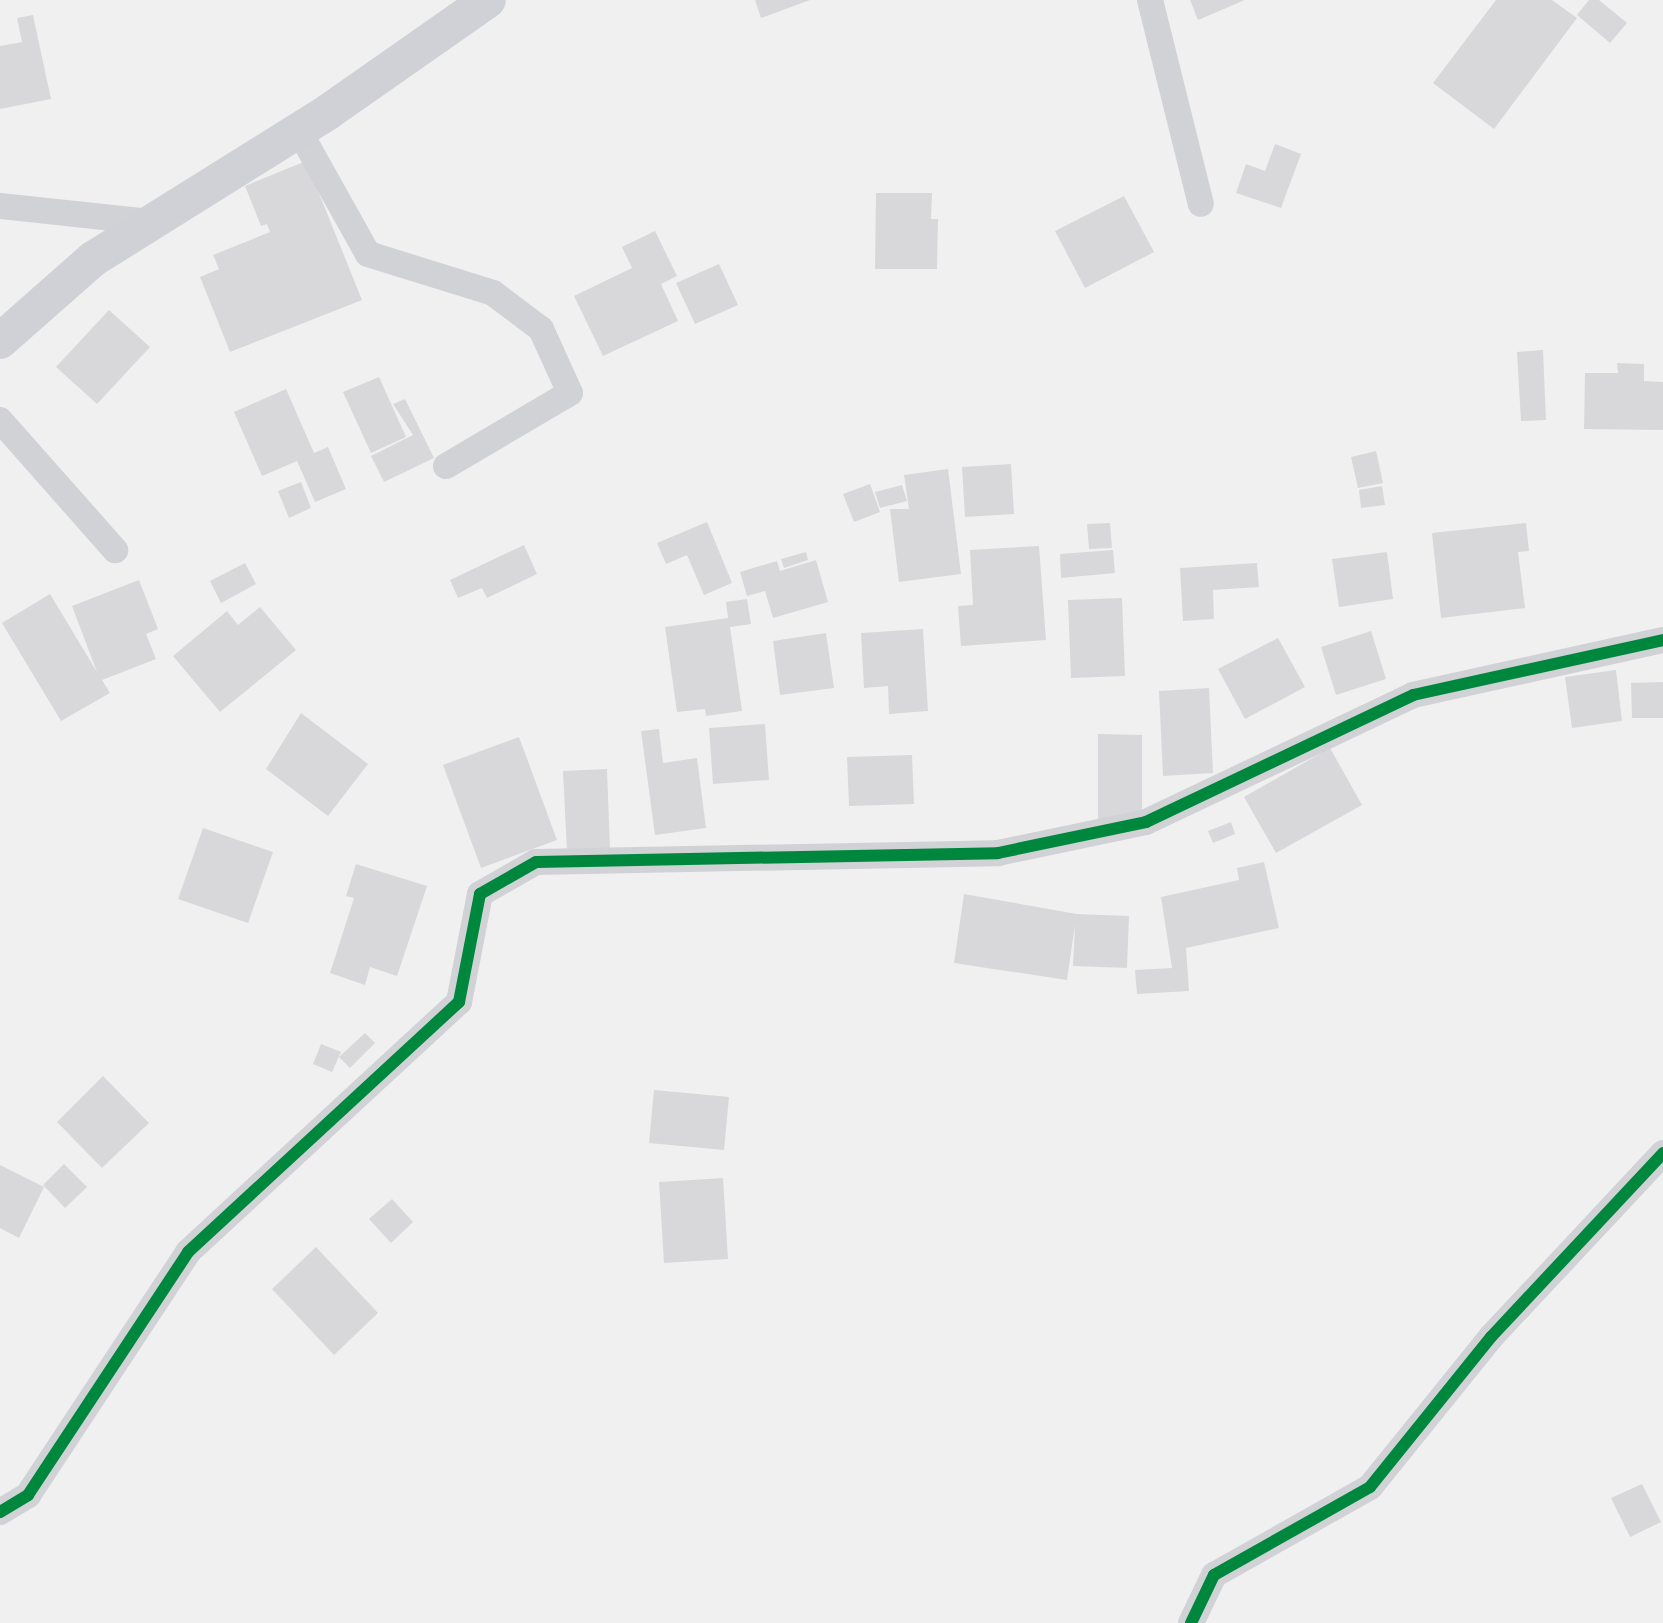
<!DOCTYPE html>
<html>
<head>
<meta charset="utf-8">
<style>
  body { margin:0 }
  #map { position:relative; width:1663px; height:1623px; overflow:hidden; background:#f1f0f0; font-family:Manrope,sans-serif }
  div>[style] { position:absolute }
  .building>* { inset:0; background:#d8d8db }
  .minor>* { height:26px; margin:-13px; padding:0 13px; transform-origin:13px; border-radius:13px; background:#d1d2d6 }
  .secondary>* { height:36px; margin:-18px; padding:0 18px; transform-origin:18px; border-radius:18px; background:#d0d1d6 }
  .cycleway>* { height:12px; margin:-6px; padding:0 6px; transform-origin:6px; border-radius:6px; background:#00873e }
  span { translate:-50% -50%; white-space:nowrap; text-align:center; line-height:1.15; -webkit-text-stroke:8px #fff; paint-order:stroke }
</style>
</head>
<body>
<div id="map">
  <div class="building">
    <i style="clip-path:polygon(755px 0,810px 0,761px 18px)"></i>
    <i style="clip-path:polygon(1190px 0,1245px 0,1198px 20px)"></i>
    <i style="clip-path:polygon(1496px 0,1552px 0,1577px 18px,1494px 129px,1433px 83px)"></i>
    <i style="clip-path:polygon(1589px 0,1599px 0,1627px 23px,1610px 43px,1577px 15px)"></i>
    <i style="clip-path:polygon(33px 15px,51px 99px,0 109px,0 46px,22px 42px,17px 18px)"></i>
    <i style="clip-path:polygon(1275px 144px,1301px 154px,1281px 208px,1236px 193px,1246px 164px,1265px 171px)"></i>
    <i style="clip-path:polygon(306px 161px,362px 300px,230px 352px,200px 277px,219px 269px,213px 255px,270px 232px,267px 224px,261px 226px,245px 186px)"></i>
    <i style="clip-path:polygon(876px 193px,932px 193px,931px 219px,938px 219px,937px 269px,875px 269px)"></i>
    <i style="clip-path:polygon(1124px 196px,1154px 252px,1085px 288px,1055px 231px)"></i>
    <i style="clip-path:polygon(655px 231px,677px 276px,661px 284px,678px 321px,603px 356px,574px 296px,632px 268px,622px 247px)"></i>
    <i style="clip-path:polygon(719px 264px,738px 305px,695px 324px,676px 283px)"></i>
    <i style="clip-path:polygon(109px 310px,150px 347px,97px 404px,56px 367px)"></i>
    <i style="clip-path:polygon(1543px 350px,1546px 420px,1521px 421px,1517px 352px)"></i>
    <i style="clip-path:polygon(1617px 363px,1644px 364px,1644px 381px,1663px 382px,1663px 430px,1584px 429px,1585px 373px,1618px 373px)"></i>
    <i style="clip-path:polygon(379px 377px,406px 437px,371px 453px,343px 392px)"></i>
    <i style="clip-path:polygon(286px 389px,314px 453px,328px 447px,346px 489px,315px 502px,297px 461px,262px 476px,234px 412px)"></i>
    <i style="clip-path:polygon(405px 399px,434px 458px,384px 482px,371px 456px,413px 435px,393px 404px)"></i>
    <i style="clip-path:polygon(1376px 451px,1383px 483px,1358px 488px,1351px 457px)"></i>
    <i style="clip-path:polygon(1011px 464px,1014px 514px,965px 517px,962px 467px)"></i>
    <i style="clip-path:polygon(948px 469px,961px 574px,899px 582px,890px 509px,909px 509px,904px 475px)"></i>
    <i style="clip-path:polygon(301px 482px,311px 508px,289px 518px,278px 491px)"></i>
    <i style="clip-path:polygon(870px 484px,880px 512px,854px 522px,843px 494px)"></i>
    <i style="clip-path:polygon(902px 485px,907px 501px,880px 508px,875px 492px)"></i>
    <i style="clip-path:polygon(1382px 486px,1385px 505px,1361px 508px,1359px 490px)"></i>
    <i style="clip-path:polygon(707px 522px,732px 583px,704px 595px,687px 555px,666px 564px,657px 543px)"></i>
    <i style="clip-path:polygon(1110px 523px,1112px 548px,1089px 549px,1087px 524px)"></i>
    <i style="clip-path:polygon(1526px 523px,1529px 551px,1518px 552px,1525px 608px,1441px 618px,1432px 533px)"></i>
    <i style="clip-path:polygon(524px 545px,537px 574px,487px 598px,482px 588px,458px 598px,450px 580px)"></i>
    <i style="clip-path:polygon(1039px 546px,1046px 640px,961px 646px,958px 606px,973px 605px,970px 550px)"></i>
    <i style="clip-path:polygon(1113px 550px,1115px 573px,1061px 578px,1060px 554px)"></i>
    <i style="clip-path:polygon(806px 552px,808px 560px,784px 568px,781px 559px)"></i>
    <i style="clip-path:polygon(1387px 552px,1393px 599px,1339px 607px,1332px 559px)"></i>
    <i style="clip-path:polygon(816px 560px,828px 602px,773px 618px,765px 591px,747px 596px,740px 572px,777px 561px,780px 571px)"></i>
    <i style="clip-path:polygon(245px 563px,256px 584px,221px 603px,210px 581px)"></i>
    <i style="clip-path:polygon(1257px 563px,1259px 587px,1213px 590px,1214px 619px,1183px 621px,1180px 568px)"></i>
    <i style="clip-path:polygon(139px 580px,158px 629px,146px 634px,156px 659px,102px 680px,110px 693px,61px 721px,2px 623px,50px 594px,97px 672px,72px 606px)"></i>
    <i style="clip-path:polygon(1122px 598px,1125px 676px,1071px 678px,1068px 600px)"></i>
    <i style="clip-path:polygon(747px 599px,751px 624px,730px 627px,742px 711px,706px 716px,705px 709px,677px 712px,665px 627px,728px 618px,726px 602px)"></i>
    <i style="clip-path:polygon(260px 607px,296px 650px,220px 712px,173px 656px,227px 611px,238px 625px)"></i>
    <i style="clip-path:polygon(923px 629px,928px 711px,889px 714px,888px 686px,864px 688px,861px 633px)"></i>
    <i style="clip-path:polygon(1371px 631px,1386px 679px,1336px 695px,1321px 647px)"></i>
    <i style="clip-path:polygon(826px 633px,834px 688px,780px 695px,773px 641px)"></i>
    <i style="clip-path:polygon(1278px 638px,1305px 687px,1245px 719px,1218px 669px)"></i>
    <i style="clip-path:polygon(1616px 670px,1622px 721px,1572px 728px,1565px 677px)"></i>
    <i style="clip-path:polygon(1663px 682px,1663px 718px,1632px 718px,1631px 683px)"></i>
    <i style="clip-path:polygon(1209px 688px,1213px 773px,1163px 776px,1159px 691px)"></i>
    <i style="clip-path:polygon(301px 713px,368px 764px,328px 816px,266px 769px)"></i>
    <i style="clip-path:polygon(765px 724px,769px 780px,713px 784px,709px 728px)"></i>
    <i style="clip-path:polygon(659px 729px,663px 763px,697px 758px,706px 828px,655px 835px,641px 731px)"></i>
    <i style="clip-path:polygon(1098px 734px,1142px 735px,1142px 820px,1098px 819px)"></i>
    <i style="clip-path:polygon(519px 737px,557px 840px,481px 868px,443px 765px)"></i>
    <i style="clip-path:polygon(1330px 748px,1362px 805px,1276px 853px,1244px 797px)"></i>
    <i style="clip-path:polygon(912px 755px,914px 804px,849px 806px,847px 757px)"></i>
    <i style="clip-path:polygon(607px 769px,610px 850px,567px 852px,563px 771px)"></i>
    <i style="clip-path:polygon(1231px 822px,1235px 834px,1213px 843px,1208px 831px)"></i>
    <i style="clip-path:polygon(203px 828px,273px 852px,248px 923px,178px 899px)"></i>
    <i style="clip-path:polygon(1264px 862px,1279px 928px,1186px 948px,1189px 991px,1137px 994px,1135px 970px,1172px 968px,1161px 897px,1239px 880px,1237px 868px)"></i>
    <i style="clip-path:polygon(356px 864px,427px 886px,397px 976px,370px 967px,365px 985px,330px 973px,354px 898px,346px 896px)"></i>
    <i style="clip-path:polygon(964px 894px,1077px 914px,1129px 916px,1127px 968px,1073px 966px,1075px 925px,1067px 980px,954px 963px)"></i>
    <i style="clip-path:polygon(365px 1033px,375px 1043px,350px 1068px,339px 1057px)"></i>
    <i style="clip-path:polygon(321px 1044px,341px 1052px,332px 1072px,313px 1064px)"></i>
    <i style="clip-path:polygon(103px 1076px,149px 1123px,102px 1168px,57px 1122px)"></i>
    <i style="clip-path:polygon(654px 1090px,729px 1097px,724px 1150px,649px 1143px)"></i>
    <i style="clip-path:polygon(64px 1164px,87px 1187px,65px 1208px,43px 1185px)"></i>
    <i style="clip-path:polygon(0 1165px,44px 1187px,19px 1238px,0 1228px)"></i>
    <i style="clip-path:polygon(723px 1178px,728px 1259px,664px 1263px,659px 1182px)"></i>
    <i style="clip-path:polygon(392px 1199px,413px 1222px,391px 1243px,369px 1219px)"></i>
    <i style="clip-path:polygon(316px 1247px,378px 1313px,334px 1355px,272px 1289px)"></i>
    <i style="clip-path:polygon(1642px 1484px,1661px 1522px,1630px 1537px,1611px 1498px)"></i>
  </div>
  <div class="minor">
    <i style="left:1150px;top:0;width:210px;rotate:76deg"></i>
    <i style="left:298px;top:129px;width:143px;rotate:60.8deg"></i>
    <i style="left:368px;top:254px;width:131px;rotate:17.3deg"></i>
    <i style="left:493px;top:293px;width:60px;rotate:36.9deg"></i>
    <i style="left:541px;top:329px;width:70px;rotate:65.6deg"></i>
    <i style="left:570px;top:393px;width:144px;rotate:149.5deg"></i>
    <i style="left:0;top:206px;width:151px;rotate:6.1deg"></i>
    <i style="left:0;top:420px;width:174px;rotate:48.5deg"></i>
    <i style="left:0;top:1512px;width:33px;rotate:-31deg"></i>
    <i style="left:28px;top:1495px;width:291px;rotate:-56.6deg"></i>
    <i style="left:188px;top:1252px;width:369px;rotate:-42.7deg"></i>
    <i style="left:459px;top:1002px;width:110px;rotate:-79deg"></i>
    <i style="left:480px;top:894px;width:64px;rotate:-29.7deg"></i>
    <i style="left:536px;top:862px;width:462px;rotate:-1.1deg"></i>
    <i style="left:998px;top:853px;width:151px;rotate:-11.8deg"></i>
    <i style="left:1146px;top:822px;width:296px;rotate:-25.4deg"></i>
    <i style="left:1413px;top:695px;width:256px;rotate:-12.4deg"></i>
    <i style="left:1191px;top:1623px;width:53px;rotate:-64.4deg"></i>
    <i style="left:1214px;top:1575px;width:179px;rotate:-29.4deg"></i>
    <i style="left:1370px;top:1487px;width:193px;rotate:-51.1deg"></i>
    <i style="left:1491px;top:1337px;width:252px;rotate:-46.9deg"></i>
  </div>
  <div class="secondary">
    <i style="left:0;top:341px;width:124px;rotate:-41.4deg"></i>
    <i style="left:93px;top:259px;width:277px;rotate:-32deg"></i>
    <i style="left:328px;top:112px;width:195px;rotate:-35deg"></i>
  </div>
  <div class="cycleway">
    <i style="left:0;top:1512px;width:33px;rotate:-31deg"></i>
    <i style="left:28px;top:1495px;width:291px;rotate:-56.6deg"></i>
    <i style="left:188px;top:1252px;width:369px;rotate:-42.7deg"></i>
    <i style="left:459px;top:1002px;width:110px;rotate:-79deg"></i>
    <i style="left:480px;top:894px;width:64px;rotate:-29.7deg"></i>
    <i style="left:536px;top:862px;width:462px;rotate:-1.1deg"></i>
    <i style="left:998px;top:853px;width:151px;rotate:-11.8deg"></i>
    <i style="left:1146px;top:822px;width:296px;rotate:-25.4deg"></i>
    <i style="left:1413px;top:695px;width:256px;rotate:-12.4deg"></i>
    <i style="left:1191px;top:1623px;width:53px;rotate:-64.4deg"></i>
    <i style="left:1214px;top:1575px;width:179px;rotate:-29.4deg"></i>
    <i style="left:1370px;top:1487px;width:193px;rotate:-51.1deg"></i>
    <i style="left:1491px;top:1337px;width:252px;rotate:-46.9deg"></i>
  </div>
</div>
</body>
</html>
